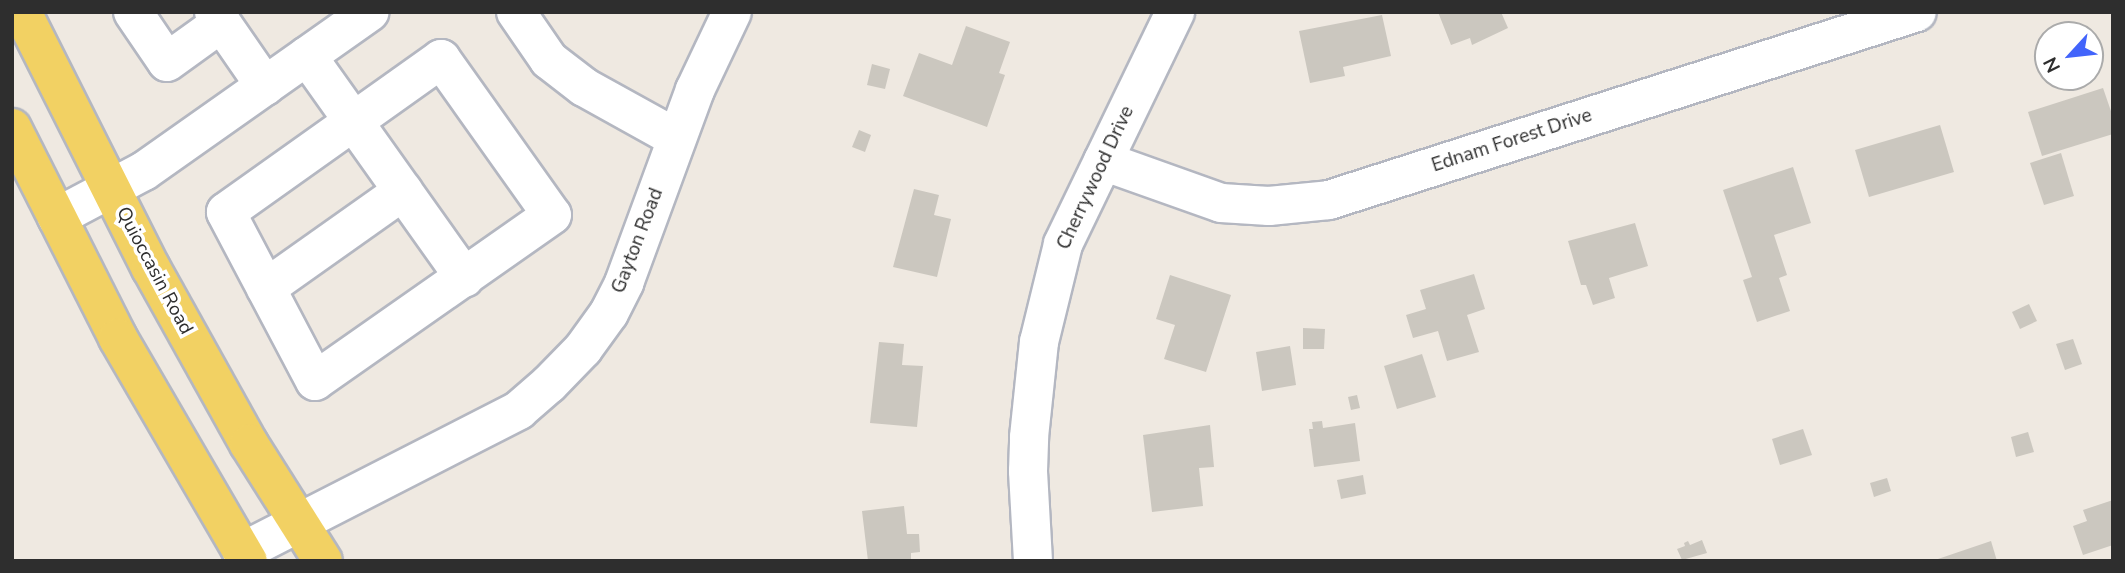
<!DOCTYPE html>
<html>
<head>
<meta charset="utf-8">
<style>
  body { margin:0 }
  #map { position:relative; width:2125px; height:573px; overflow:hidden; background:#efe9e1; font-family:"Nunito Sans",sans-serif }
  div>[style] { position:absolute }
  .building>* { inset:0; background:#cbc7bf }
  .roads { filter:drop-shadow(2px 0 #b4b7c1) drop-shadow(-2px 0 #b4b7c1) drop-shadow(0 2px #b4b7c1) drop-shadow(0 -2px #b4b7c1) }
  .minor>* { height:38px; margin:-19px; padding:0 19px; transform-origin:19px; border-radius:19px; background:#fff }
  .major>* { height:38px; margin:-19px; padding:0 19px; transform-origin:19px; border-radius:19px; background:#f2d163 }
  span { translate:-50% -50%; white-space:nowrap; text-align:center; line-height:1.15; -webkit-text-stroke:7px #fff; paint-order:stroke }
  .street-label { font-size:19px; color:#2e2e2e }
  .frame { position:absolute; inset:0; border:14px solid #2e2e2e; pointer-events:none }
  .north { position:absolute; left:2034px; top:21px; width:70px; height:70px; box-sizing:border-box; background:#fff; border:2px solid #ababab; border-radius:50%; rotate:243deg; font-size:19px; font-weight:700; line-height:28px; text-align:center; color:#2e2e2e }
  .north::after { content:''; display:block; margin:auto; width:24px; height:32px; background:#4264fb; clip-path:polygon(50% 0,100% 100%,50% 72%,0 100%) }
</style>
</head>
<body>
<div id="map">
  <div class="building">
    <i style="clip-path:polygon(1438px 12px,1501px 12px,1508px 28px,1472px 45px,1470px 38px,1451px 45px)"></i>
    <i style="clip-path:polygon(1382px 15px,1391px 56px,1343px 67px,1345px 76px,1310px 83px,1299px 31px)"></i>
    <i style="clip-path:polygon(966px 26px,1010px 42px,999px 73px,1005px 75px,987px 127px,903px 96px,919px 53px,952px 65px)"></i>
    <i style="clip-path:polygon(872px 64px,890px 69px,885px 89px,867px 85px)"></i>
    <i style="clip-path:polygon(2103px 88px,2113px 117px,2113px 134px,2042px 156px,2028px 112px)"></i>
    <i style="clip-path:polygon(1940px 125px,1954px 172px,1869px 197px,1855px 150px)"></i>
    <i style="clip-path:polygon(859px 130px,871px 135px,865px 152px,852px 147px)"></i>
    <i style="clip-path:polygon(2061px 153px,2074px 196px,2044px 205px,2030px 163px)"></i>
    <i style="clip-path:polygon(1793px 167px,1811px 223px,1774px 235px,1787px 275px,1779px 278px,1790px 311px,1757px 322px,1743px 280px,1752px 277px,1723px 190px)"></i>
    <i style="clip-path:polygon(914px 189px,939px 195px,934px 215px,951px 219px,937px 277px,893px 267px)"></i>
    <i style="clip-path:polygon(1635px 223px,1648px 266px,1609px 278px,1615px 298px,1593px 305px,1586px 285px,1581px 285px,1568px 241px)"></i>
    <i style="clip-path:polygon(1474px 274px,1485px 309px,1467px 315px,1479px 352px,1447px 361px,1438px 331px,1413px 338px,1406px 315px,1426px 309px,1420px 290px)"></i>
    <i style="clip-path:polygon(1170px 275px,1231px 295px,1206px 372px,1164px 359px,1175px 325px,1156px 319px)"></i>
    <i style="clip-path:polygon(2029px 304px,2037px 321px,2020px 329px,2012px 312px)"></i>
    <i style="clip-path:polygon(1303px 328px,1325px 329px,1324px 349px,1303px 349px)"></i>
    <i style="clip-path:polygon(2073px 339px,2082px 364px,2065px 370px,2056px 344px)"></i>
    <i style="clip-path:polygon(879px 342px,904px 344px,902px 365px,923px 366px,917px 427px,870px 423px)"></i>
    <i style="clip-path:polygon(1290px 346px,1296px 385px,1262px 391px,1256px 352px)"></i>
    <i style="clip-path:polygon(1422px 354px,1436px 397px,1397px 409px,1384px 366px)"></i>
    <i style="clip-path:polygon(1357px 395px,1360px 408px,1351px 410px,1348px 397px)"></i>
    <i style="clip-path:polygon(1322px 421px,1323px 428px,1355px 423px,1360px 461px,1314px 467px,1309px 429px,1313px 429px,1312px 422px)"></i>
    <i style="clip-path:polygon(1210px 425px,1214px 467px,1199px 468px,1203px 506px,1152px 512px,1143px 435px)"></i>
    <i style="clip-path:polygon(1803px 429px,1812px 455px,1780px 465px,1772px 439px)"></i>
    <i style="clip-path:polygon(2028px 432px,2034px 452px,2016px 457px,2011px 437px)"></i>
    <i style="clip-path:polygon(1363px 475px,1366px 494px,1341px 499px,1337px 480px)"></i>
    <i style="clip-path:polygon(1887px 478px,1891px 491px,1874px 497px,1870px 483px)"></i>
    <i style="clip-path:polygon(2113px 500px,2113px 545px,2083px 555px,2073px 526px,2087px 521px,2083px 510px)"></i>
    <i style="clip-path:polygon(904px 506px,907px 534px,919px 534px,920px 552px,911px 553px,911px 561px,868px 561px,862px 511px)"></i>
    <i style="clip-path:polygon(1702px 540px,1707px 553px,1682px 560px,1677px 549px,1685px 546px,1684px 543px,1688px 541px,1690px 545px)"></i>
    <i style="clip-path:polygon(1991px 541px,1997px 561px,1935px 561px,1935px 560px)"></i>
  </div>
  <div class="roads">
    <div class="minor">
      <i style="left:133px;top:12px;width:60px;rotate:55.8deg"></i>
      <i style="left:167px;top:62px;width:67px;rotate:-35.8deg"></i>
      <i style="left:214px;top:12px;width:90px;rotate:55.4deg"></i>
      <i style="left:516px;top:12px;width:58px;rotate:55.5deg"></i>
      <i style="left:549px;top:60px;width:44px;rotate:37.6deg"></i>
      <i style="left:584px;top:87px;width:105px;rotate:29deg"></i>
      <i style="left:307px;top:56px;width:272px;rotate:54.6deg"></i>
      <i style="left:441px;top:59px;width:191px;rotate:54.6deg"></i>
      <i style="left:552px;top:215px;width:289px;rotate:145deg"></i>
      <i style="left:315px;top:381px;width:191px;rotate:-117.8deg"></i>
      <i style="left:226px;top:212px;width:264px;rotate:-35.4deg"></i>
      <i style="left:1103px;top:161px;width:125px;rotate:19.6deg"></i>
      <i style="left:1221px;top:203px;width:48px;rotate:3.6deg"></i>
      <i style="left:1269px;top:206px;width:60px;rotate:-5.7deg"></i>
      <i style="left:1329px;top:200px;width:617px;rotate:-17.73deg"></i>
      <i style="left:57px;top:217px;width:98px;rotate:-27.9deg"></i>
      <i style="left:144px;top:171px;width:276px;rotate:-35.2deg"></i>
      <i style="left:266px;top:288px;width:168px;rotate:-35.3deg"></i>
      <i style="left:242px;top:552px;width:311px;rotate:-27.1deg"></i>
      <i style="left:519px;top:410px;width:40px;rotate:-41deg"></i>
      <i style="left:549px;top:384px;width:49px;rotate:-45.8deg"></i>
      <i style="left:583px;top:349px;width:44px;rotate:-54.2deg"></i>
      <i style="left:609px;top:313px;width:34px;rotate:-63deg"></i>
      <i style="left:624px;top:283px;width:206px;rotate:-69.8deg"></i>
      <i style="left:695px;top:90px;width:86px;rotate:-64.6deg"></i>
      <i style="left:1033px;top:561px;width:90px;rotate:-93.2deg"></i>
      <i style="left:1028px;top:471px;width:34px;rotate:-88deg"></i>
      <i style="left:1029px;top:437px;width:96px;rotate:-84deg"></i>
      <i style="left:1039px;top:342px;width:101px;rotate:-76.2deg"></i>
      <i style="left:1063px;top:244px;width:258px;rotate:-64.2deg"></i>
    </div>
    <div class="major">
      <i style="left:22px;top:12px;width:287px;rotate:63.3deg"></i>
      <i style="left:151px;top:268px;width:201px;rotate:60.9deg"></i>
      <i style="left:249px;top:444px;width:138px;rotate:57.7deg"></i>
      <i style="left:12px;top:128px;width:235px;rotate:63.2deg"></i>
      <i style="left:118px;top:338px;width:258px;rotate:59.8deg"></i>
    </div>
  </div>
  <div class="street-label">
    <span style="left:1512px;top:141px;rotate:-18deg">Ednam Forest Drive</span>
    <span style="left:1096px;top:178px;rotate:-65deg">Cherrywood Drive</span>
    <span style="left:638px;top:241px;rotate:-69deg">Gayton Road</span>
    <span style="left:154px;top:271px;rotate:62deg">Quioccasin Road</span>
  </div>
  <div class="frame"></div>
  <div class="north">N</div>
</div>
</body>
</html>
